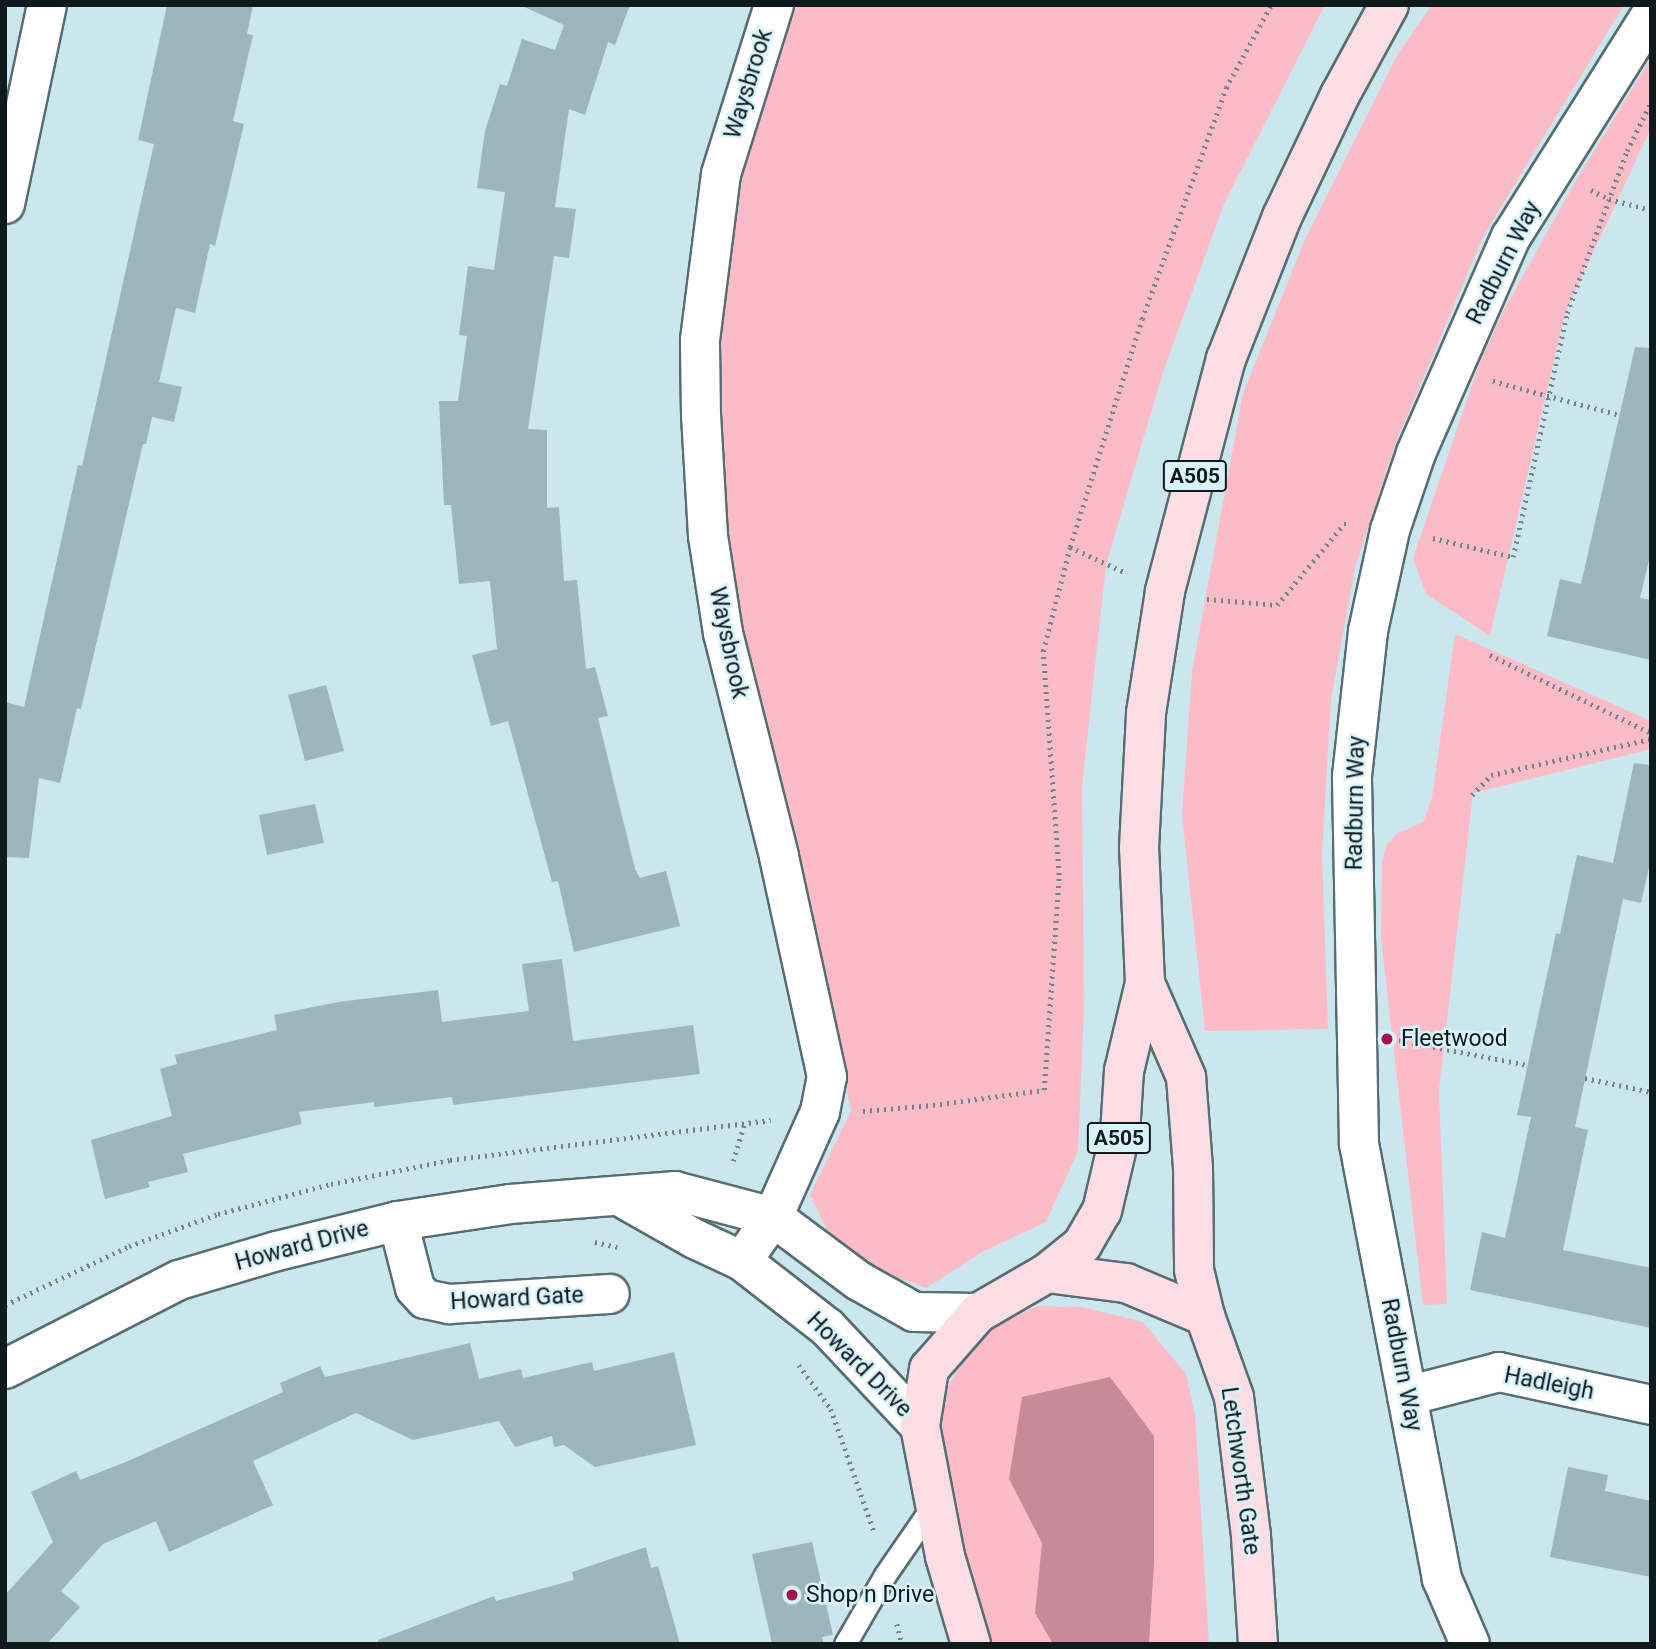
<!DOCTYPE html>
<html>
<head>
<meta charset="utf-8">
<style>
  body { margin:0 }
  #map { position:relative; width:1656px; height:1649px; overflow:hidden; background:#cce6ed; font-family:Roboto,sans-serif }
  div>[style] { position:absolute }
  .green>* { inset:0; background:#fbbcc7 }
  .forest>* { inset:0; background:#c78a96 }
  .building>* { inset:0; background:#9db6bc }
  .path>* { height:4.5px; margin-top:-2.25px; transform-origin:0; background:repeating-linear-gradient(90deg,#728489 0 2px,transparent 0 7px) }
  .roads { filter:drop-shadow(2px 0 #566d73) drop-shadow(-2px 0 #566d73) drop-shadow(0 2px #566d73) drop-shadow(0 -2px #566d73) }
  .service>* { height:21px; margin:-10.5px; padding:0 10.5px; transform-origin:10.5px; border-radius:10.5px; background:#fff }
  .minor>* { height:38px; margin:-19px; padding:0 19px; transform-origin:19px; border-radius:19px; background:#fff }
  .primary>* { height:38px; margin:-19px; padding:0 19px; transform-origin:19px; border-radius:19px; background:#fadee3 }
  .dots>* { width:19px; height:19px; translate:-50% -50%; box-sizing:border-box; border:4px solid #d9f3fb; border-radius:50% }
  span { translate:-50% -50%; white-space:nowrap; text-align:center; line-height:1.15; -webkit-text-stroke:5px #d9f3fb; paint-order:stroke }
  .shield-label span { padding:2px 5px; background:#d9f3fb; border:2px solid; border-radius:5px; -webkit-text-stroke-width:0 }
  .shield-label { font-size:21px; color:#10191c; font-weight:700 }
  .street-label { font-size:23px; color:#10191c }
  .poi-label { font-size:23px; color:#10191c }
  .left { translate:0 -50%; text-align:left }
  .frame { position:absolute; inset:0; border:7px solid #10191c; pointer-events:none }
</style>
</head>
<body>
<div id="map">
  <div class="green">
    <i style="clip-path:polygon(795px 5px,1325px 5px,1224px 204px,1163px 372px,1106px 565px,1082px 786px,1084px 1008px,1078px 1151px,1046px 1222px,982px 1252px,926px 1288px,879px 1271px,827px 1230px,810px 1195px,851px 1111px,836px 1033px,729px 569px,717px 411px,725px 287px,746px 157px,778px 48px)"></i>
    <i style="clip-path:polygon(1432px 5px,1624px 5px,1484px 235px,1396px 442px,1355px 568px,1331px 699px,1322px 854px,1328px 1029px,1205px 1031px,1182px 815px,1192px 672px,1243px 393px,1306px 237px,1397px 55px)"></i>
    <i style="clip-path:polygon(1651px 58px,1651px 128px,1565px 313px,1490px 636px,1426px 594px,1413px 558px,1481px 359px,1505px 308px,1575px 182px)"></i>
    <i style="clip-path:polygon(1455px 634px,1651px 721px,1651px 749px,1473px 793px,1439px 1090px,1447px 1304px,1423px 1305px,1381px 938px,1382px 863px,1386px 845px,1397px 834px,1423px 822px,1432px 798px)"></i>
    <i style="clip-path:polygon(1036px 1306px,1082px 1307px,1143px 1322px,1186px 1374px,1195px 1415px,1209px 1644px,1149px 1644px,1154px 1564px,1009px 1479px,1042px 1543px,1035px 1613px,1053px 1644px,984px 1644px,936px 1446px,947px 1388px,979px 1336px)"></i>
  </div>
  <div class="forest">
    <i style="clip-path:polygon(1110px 1377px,1154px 1436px,1154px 1564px,1149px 1644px,1053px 1644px,1035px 1613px,1042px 1543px,1009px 1479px,1022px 1397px)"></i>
  </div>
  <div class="building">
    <i style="clip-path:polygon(167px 5px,253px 5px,247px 34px,253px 35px,233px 121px,244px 124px,215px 246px,210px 244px,195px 313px,176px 308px,159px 382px,182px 387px,174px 422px,152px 417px,146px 444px,143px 444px,81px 709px,77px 708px,60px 783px,39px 778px,29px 858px,5px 857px,5px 702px,24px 707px,78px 465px,82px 466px,154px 144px,138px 140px)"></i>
    <i style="clip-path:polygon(520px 5px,630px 5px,615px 45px,608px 42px,585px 115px,569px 109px,555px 207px,576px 209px,569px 258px,554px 256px,528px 429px,547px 430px,547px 508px,559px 507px,564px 581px,577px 580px,586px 669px,595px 667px,608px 716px,598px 718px,635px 869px,640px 878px,666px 871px,680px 926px,574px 952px,558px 881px,552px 882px,508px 721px,491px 726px,472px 655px,497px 649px,490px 581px,459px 584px,451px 505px,444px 505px,439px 401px,458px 401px,467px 336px,459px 335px,468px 266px,494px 270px,505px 192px,477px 188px,485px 131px,500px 84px,507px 86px,522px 39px,555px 50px,564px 25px)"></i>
    <i style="clip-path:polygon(1635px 347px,1651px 348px,1651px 552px,1640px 598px,1651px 600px,1651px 660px,1547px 636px,1560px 579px,1581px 584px)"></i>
    <i style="clip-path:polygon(326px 685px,344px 751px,305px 761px,288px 695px)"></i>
    <i style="clip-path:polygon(1634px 763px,1651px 765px,1651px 858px,1641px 903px,1623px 899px,1575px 1127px,1588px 1130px,1563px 1250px,1651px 1268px,1651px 1328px,1470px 1290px,1482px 1232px,1505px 1238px,1531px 1117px,1517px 1115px,1556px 933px,1560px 934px,1577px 855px,1613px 863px)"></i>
    <i style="clip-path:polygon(315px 804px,324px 843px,267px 855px,259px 815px)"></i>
    <i style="clip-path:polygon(562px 959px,573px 1041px,693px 1025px,700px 1074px,453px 1105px,452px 1097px,374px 1107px,374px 1102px,299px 1112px,302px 1124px,183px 1154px,188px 1172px,148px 1182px,150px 1187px,105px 1199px,91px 1140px,172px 1116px,160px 1069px,177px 1064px,175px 1055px,277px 1030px,274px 1015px,338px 1002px,438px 990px,442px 1022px,529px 1011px,522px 964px)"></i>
    <i style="clip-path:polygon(470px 1343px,479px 1379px,521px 1369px,523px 1378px,592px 1362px,594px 1371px,674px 1352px,696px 1445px,595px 1467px,564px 1445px,554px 1447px,552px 1436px,515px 1447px,499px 1421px,413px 1440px,356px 1413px,253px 1461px,273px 1505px,169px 1552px,156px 1521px,103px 1544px,61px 1591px,80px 1607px,47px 1644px,5px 1644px,5px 1595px,53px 1542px,31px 1492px,76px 1471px,80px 1480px,128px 1461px,283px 1392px,280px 1383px,320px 1366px,325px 1377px)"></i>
    <i style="clip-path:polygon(1568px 1467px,1608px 1475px,1605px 1491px,1651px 1501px,1651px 1577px,1550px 1557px)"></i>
    <i style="clip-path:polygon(812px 1542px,833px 1635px,822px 1637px,824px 1644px,772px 1644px,752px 1554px)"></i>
    <i style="clip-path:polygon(646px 1547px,651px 1568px,658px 1566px,680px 1644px,379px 1644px,378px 1640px,494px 1596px,496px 1601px,574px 1580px,572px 1572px)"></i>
  </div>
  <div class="path">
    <i style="left:1591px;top:190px;width:20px;rotate:27deg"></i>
    <i style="left:1609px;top:199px;width:43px;rotate:14.7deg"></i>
    <i style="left:1493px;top:381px;width:131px;rotate:15deg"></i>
    <i style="left:1433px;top:538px;width:82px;rotate:13.4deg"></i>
    <i style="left:1513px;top:557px;width:250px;rotate:-77.5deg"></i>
    <i style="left:1567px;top:313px;width:173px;rotate:-69.7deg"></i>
    <i style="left:1627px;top:151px;width:55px;rotate:-63.9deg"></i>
    <i style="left:1070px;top:547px;width:62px;rotate:24.9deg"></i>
    <i style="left:1207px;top:599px;width:70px;rotate:4.9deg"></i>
    <i style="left:1277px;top:605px;width:105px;rotate:-50.4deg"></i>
    <i style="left:1344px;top:524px;width:5px"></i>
    <i style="left:1490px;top:655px;width:179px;rotate:25.8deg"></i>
    <i style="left:1472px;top:795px;width:28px;rotate:-46deg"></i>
    <i style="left:1491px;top:775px;width:164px;rotate:-12.7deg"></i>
    <i style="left:1399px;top:1040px;width:131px;rotate:11deg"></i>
    <i style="left:1585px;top:1078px;width:67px;rotate:12deg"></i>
    <i style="left:863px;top:1111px;width:70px;rotate:-4.9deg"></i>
    <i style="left:933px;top:1105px;width:112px;rotate:-7.7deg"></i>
    <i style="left:1044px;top:1090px;width:216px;rotate:-86deg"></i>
    <i style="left:1059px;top:875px;width:225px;rotate:-94.1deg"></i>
    <i style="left:1043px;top:651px;width:107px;rotate:-75.4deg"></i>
    <i style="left:1070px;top:547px;width:239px;rotate:-72.5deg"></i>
    <i style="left:1142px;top:319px;width:246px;rotate:-70deg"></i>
    <i style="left:1226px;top:88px;width:94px;rotate:-61.5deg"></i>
    <i style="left:733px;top:1161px;width:38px;rotate:-73deg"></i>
    <i style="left:595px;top:1242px;width:23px;rotate:13deg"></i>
    <i style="left:5px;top:1305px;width:137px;rotate:-25.4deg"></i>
    <i style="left:129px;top:1246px;width:95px;rotate:-19.8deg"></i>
    <i style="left:218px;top:1214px;width:117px;rotate:-14.9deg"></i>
    <i style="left:331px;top:1184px;width:121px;rotate:-11.4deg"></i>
    <i style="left:450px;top:1160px;width:323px;rotate:-7.1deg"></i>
    <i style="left:799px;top:1365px;width:54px;rotate:54deg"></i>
    <i style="left:831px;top:1409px;width:129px;rotate:70.6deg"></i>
    <i style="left:897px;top:1624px;width:21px;rotate:76deg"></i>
  </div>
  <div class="roads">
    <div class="service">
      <i style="left:845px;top:1644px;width:80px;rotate:-59.9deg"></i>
      <i style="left:885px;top:1575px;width:86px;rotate:-55.4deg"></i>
    </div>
    <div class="minor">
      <i style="left:5px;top:204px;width:203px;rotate:-78.1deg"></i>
      <i style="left:619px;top:1196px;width:87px;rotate:29.5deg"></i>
      <i style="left:695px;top:1239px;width:52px;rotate:25.1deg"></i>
      <i style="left:742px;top:1261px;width:109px;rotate:37.9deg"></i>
      <i style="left:828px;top:1328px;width:134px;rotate:46.8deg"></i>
      <i style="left:398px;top:1221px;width:69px;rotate:75.8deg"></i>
      <i style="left:415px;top:1288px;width:15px;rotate:48deg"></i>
      <i style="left:425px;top:1299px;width:25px;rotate:12deg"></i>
      <i style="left:449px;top:1304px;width:161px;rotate:-3.6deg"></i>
      <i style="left:742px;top:1261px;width:54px;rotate:-54.8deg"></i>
      <i style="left:773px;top:1217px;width:115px;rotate:-65.9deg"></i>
      <i style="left:820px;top:1112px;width:36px;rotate:-79deg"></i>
      <i style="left:827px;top:1077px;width:226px;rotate:-102.3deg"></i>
      <i style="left:779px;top:856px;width:230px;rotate:-104.1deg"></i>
      <i style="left:723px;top:633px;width:98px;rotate:-98.8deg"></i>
      <i style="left:708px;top:536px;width:120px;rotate:-93.3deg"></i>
      <i style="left:701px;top:416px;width:76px;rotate:-90.8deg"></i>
      <i style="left:700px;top:340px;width:167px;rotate:-82.8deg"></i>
      <i style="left:721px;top:174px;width:177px;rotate:-72.6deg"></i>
      <i style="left:5px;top:1369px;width:195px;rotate:-27.1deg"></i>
      <i style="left:179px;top:1280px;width:102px;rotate:-16.5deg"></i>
      <i style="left:277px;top:1251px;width:125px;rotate:-13.9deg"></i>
      <i style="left:398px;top:1221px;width:113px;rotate:-8.6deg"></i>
      <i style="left:510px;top:1204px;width:166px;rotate:-4.5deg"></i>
      <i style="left:675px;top:1191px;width:101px;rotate:14.9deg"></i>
      <i style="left:773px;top:1217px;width:107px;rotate:36.7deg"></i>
      <i style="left:859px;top:1281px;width:63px;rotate:29.4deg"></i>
      <i style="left:914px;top:1312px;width:64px;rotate:0.9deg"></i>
      <i style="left:1407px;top:1396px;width:95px;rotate:-14.6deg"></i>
      <i style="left:1499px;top:1372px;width:156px;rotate:12.2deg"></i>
      <i style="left:1470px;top:1644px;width:71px;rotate:-113.3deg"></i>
      <i style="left:1442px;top:1579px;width:443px;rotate:-100.8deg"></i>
      <i style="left:1359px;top:1144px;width:368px;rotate:-91.1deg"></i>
      <i style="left:1352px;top:776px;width:146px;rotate:-83.7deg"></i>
      <i style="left:1368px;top:631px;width:103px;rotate:-77.7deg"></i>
      <i style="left:1390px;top:530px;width:81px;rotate:-71.3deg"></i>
      <i style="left:1416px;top:453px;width:236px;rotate:-66.3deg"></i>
      <i style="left:1511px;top:237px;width:262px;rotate:-57.8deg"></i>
    </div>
    <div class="primary">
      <i style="left:1145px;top:983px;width:103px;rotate:66.4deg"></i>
      <i style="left:1186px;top:1077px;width:91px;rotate:85.6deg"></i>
      <i style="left:1193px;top:1168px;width:102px;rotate:89.4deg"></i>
      <i style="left:1194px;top:1270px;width:47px;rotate:76.6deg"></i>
      <i style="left:1205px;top:1316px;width:86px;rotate:70.3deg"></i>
      <i style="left:1234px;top:1397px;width:140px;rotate:83deg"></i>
      <i style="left:1251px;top:1536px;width:108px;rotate:86.3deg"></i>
      <i style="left:1047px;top:1273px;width:80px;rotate:7.2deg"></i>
      <i style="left:1126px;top:1283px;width:86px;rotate:22.7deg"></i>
      <i style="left:971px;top:1644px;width:92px;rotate:-106.5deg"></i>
      <i style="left:945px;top:1556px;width:132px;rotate:-100.9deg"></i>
      <i style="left:920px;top:1426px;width:58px;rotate:-81deg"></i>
      <i style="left:929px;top:1369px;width:74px;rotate:-48.8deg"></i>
      <i style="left:978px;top:1313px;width:80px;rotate:-30.1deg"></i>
      <i style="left:1047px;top:1273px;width:45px;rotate:-38.7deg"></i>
      <i style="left:1082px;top:1245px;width:39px;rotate:-60deg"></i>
      <i style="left:1102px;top:1211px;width:79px;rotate:-76.8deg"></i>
      <i style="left:1120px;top:1134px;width:63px;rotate:-86.4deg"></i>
      <i style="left:1124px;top:1071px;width:90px;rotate:-76.6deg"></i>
      <i style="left:1145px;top:983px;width:135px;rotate:-92.5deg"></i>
      <i style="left:1139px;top:848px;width:135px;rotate:-87deg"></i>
      <i style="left:1146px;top:713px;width:123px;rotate:-81.1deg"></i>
      <i style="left:1165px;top:591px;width:240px;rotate:-75.3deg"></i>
      <i style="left:1226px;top:359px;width:153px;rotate:-68.5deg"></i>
      <i style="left:1282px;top:217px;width:135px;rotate:-64.6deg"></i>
      <i style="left:1340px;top:95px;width:102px;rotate:-61.4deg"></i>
    </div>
  </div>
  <div class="dots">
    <i style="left:1387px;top:1039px;background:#a7124b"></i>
    <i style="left:792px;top:1595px;background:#a7124b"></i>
  </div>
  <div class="shield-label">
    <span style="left:1195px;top:476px">A505</span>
    <span style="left:1119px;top:1138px">A505</span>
  </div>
  <div class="street-label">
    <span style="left:749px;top:84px;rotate:-73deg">Waysbrook</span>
    <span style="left:1504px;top:263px;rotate:-63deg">Radburn Way</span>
    <span style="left:728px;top:643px;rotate:78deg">Waysbrook</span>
    <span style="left:1356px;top:803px;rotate:-89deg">Radburn Way</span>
    <span style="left:302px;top:1246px;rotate:-15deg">Howard Drive</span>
    <span style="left:517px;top:1299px;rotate:-3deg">Howard Gate</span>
    <span style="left:859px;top:1365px;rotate:45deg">Howard Drive</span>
    <span style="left:1401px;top:1365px;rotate:79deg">Radburn Way</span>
    <span style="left:1549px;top:1384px;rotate:11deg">Hadleigh</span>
    <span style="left:1240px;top:1471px;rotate:82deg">Letchworth Gate</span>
  </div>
  <div class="poi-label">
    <span class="left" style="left:1401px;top:1039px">Fleetwood</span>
    <span class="left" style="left:806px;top:1595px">Shop n Drive</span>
  </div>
  <div class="frame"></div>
</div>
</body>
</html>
